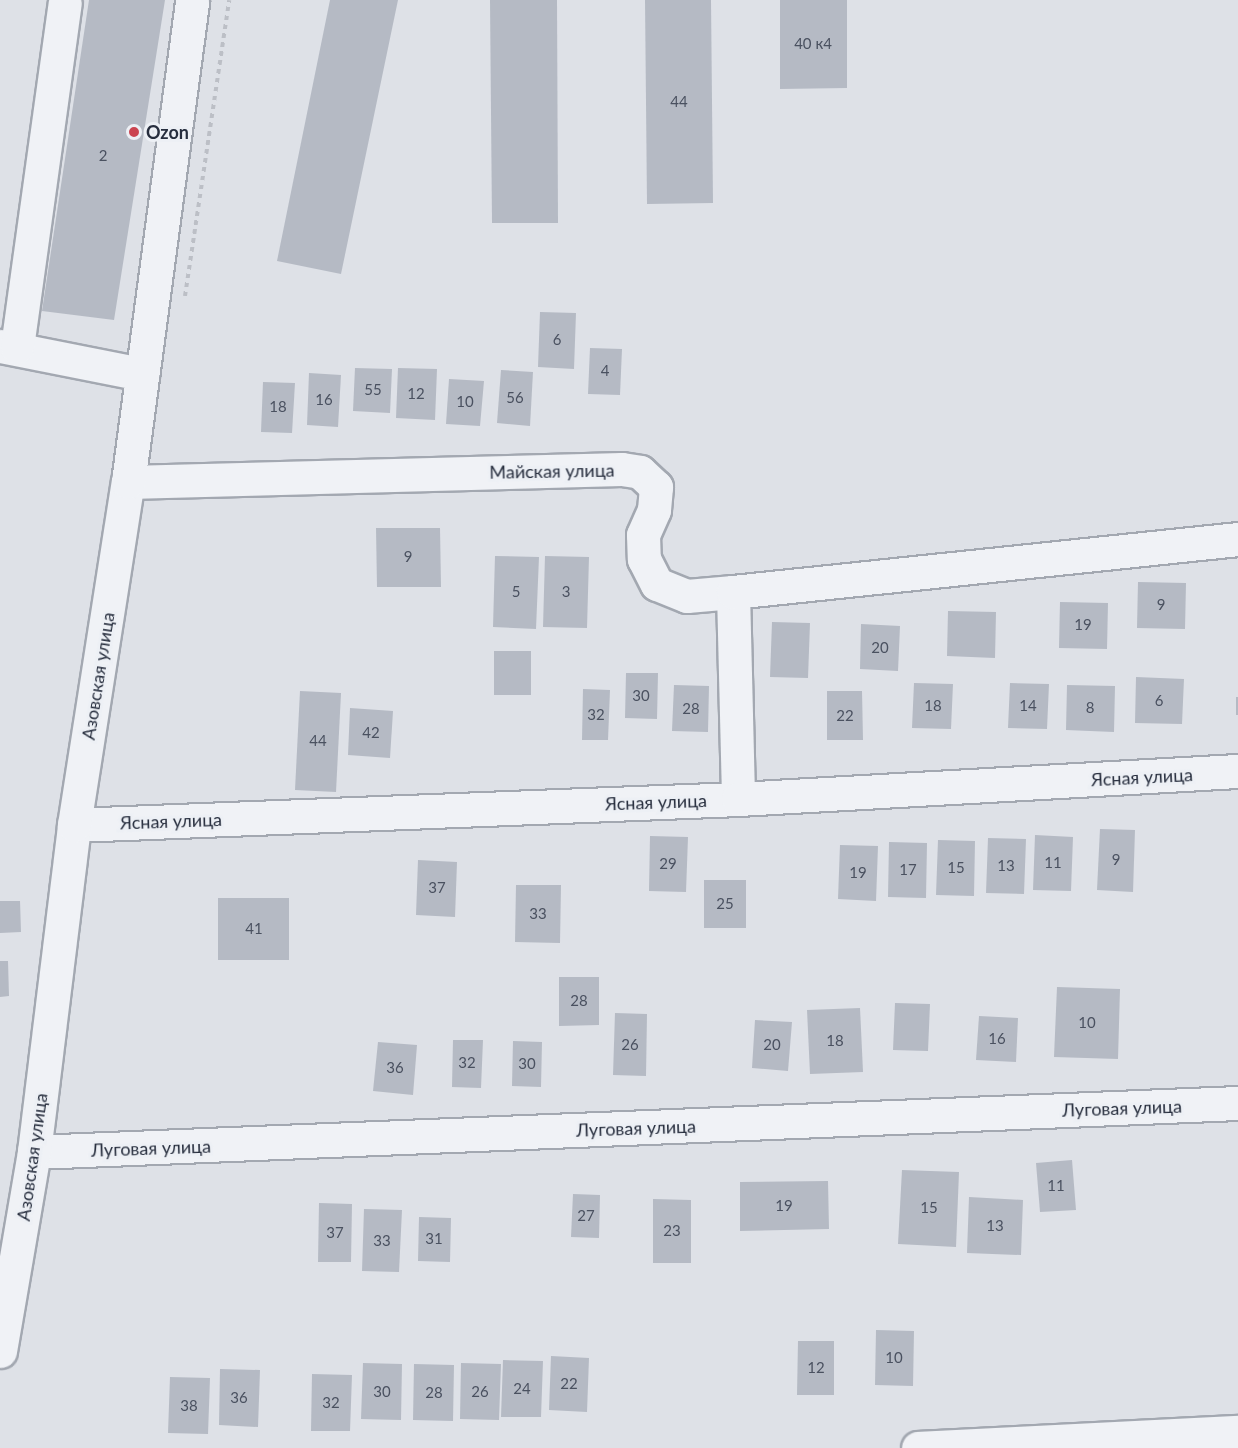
<!DOCTYPE html>
<html>
<head>
<meta charset="utf-8">
<style>
  body { margin:0 }
  #map { position:relative; width:1238px; height:1448px; overflow:hidden; background:#dee1e7; font-family:Lato,sans-serif }
  div>[style] { position:absolute }
  .building>* { inset:0; background:#b5bac4 }
  .path>* { height:4px; margin-top:-2px; transform-origin:0; background:repeating-linear-gradient(90deg,#bcbfc6 0 4.5px,transparent 0 9px) }
  .roads { filter:drop-shadow(2px 0 #a3a8b1) drop-shadow(-2px 0 #a3a8b1) drop-shadow(0 2px #a3a8b1) drop-shadow(0 -2px #a3a8b1) }
  .minor>* { height:33px; margin:-16.5px; padding:0 16.5px; transform-origin:16.5px; border-radius:16.5px; background:#f0f2f6 }
  .dots>* { width:16px; height:16px; translate:-50% -50%; box-sizing:border-box; border:3px solid #edf0f5; border-radius:50% }
  span { translate:-50% -50%; white-space:nowrap; text-align:center; line-height:1.15; -webkit-text-stroke:6px #edf0f5; paint-order:stroke }
  .number-label { font-size:15px; color:#4a5160 }
  .number-label span { -webkit-text-stroke-width:0 }
  .poi-label { font-size:18px; color:#272e3e; font-weight:700 }
  .left { translate:0 -50%; text-align:left }
  .street-label { font-size:18px; color:#272e3e }
</style>
</head>
<body>
<div id="map">
  <div class="building">
    <i style="clip-path:polygon(89px 0,165px 0,114px 320px,42px 311px)"></i>
    <i style="clip-path:polygon(330px 0,398px 0,341px 274px,277px 261px)"></i>
    <i style="clip-path:polygon(490px 0,557px 0,558px 223px,492px 223px)"></i>
    <i style="clip-path:polygon(645px 0,711px 0,713px 203px,647px 204px)"></i>
    <i style="clip-path:polygon(780px 0,847px 0,847px 88px,780px 89px)"></i>
    <i style="clip-path:polygon(540px 312px,576px 313px,574px 369px,538px 367px)"></i>
    <i style="clip-path:polygon(590px 348px,622px 349px,620px 395px,588px 394px)"></i>
    <i style="clip-path:polygon(355px 368px,392px 369px,390px 413px,353px 411px)"></i>
    <i style="clip-path:polygon(398px 368px,437px 369px,435px 420px,396px 418px)"></i>
    <i style="clip-path:polygon(501px 370px,533px 372px,530px 426px,497px 423px)"></i>
    <i style="clip-path:polygon(309px 373px,341px 375px,338px 427px,307px 425px)"></i>
    <i style="clip-path:polygon(449px 379px,484px 381px,480px 426px,446px 424px)"></i>
    <i style="clip-path:polygon(263px 382px,295px 383px,292px 433px,261px 432px)"></i>
    <i style="clip-path:polygon(376px 528px,440px 528px,441px 587px,377px 587px)"></i>
    <i style="clip-path:polygon(495px 556px,539px 557px,536px 629px,493px 627px)"></i>
    <i style="clip-path:polygon(545px 556px,589px 557px,587px 628px,543px 627px)"></i>
    <i style="clip-path:polygon(1138px 582px,1186px 583px,1185px 629px,1137px 628px)"></i>
    <i style="clip-path:polygon(1060px 602px,1108px 603px,1107px 649px,1059px 648px)"></i>
    <i style="clip-path:polygon(948px 611px,996px 612px,995px 658px,947px 656px)"></i>
    <i style="clip-path:polygon(772px 622px,810px 623px,808px 678px,770px 677px)"></i>
    <i style="clip-path:polygon(861px 624px,900px 626px,898px 671px,860px 669px)"></i>
    <i style="clip-path:polygon(494px 651px,531px 651px,531px 695px,494px 695px)"></i>
    <i style="clip-path:polygon(626px 673px,658px 673px,657px 719px,625px 718px)"></i>
    <i style="clip-path:polygon(1136px 677px,1184px 679px,1182px 724px,1135px 723px)"></i>
    <i style="clip-path:polygon(914px 683px,953px 684px,951px 729px,912px 728px)"></i>
    <i style="clip-path:polygon(1010px 683px,1049px 684px,1047px 729px,1008px 728px)"></i>
    <i style="clip-path:polygon(674px 685px,709px 686px,708px 732px,672px 731px)"></i>
    <i style="clip-path:polygon(1067px 685px,1115px 686px,1114px 732px,1066px 730px)"></i>
    <i style="clip-path:polygon(583px 689px,610px 690px,608px 740px,582px 740px)"></i>
    <i style="clip-path:polygon(300px 691px,341px 693px,336px 792px,295px 790px)"></i>
    <i style="clip-path:polygon(827px 691px,862px 691px,863px 740px,827px 740px)"></i>
    <i style="clip-path:polygon(1236px 697px,1238px 697px,1238px 715px,1236px 715px)"></i>
    <i style="clip-path:polygon(350px 708px,393px 711px,390px 758px,348px 755px)"></i>
    <i style="clip-path:polygon(1100px 829px,1135px 830px,1133px 892px,1097px 890px)"></i>
    <i style="clip-path:polygon(1035px 835px,1073px 837px,1071px 891px,1033px 890px)"></i>
    <i style="clip-path:polygon(650px 836px,688px 837px,686px 892px,649px 891px)"></i>
    <i style="clip-path:polygon(988px 838px,1026px 839px,1024px 894px,986px 893px)"></i>
    <i style="clip-path:polygon(938px 840px,975px 841px,974px 896px,936px 895px)"></i>
    <i style="clip-path:polygon(889px 842px,927px 843px,926px 898px,888px 897px)"></i>
    <i style="clip-path:polygon(840px 845px,878px 846px,876px 901px,838px 899px)"></i>
    <i style="clip-path:polygon(418px 860px,457px 862px,455px 917px,416px 915px)"></i>
    <i style="clip-path:polygon(704px 880px,746px 880px,746px 928px,704px 928px)"></i>
    <i style="clip-path:polygon(516px 885px,561px 885px,560px 943px,515px 942px)"></i>
    <i style="clip-path:polygon(218px 898px,289px 898px,289px 960px,218px 960px)"></i>
    <i style="clip-path:polygon(0 901px,20px 901px,21px 932px,0 933px)"></i>
    <i style="clip-path:polygon(0 961px,8px 961px,9px 996px,0 997px)"></i>
    <i style="clip-path:polygon(559px 977px,599px 977px,599px 1025px,559px 1026px)"></i>
    <i style="clip-path:polygon(1057px 987px,1120px 989px,1118px 1059px,1054px 1057px)"></i>
    <i style="clip-path:polygon(895px 1003px,930px 1004px,928px 1051px,893px 1050px)"></i>
    <i style="clip-path:polygon(860px 1008px,863px 1072px,810px 1074px,807px 1010px)"></i>
    <i style="clip-path:polygon(615px 1013px,647px 1014px,646px 1076px,613px 1075px)"></i>
    <i style="clip-path:polygon(979px 1016px,1018px 1018px,1016px 1062px,976px 1060px)"></i>
    <i style="clip-path:polygon(755px 1020px,792px 1022px,788px 1071px,752px 1068px)"></i>
    <i style="clip-path:polygon(453px 1040px,483px 1040px,481px 1088px,452px 1087px)"></i>
    <i style="clip-path:polygon(513px 1041px,542px 1042px,541px 1087px,512px 1086px)"></i>
    <i style="clip-path:polygon(378px 1042px,417px 1045px,413px 1095px,373px 1091px)"></i>
    <i style="clip-path:polygon(1072px 1160px,1076px 1210px,1040px 1212px,1036px 1163px)"></i>
    <i style="clip-path:polygon(902px 1170px,959px 1172px,956px 1247px,898px 1244px)"></i>
    <i style="clip-path:polygon(828px 1181px,829px 1229px,740px 1231px,740px 1182px)"></i>
    <i style="clip-path:polygon(573px 1194px,600px 1195px,599px 1238px,571px 1237px)"></i>
    <i style="clip-path:polygon(969px 1197px,1023px 1200px,1021px 1255px,967px 1253px)"></i>
    <i style="clip-path:polygon(653px 1199px,691px 1200px,691px 1263px,653px 1263px)"></i>
    <i style="clip-path:polygon(319px 1203px,352px 1204px,351px 1262px,318px 1262px)"></i>
    <i style="clip-path:polygon(364px 1209px,402px 1210px,399px 1272px,362px 1271px)"></i>
    <i style="clip-path:polygon(419px 1217px,451px 1218px,450px 1262px,418px 1261px)"></i>
    <i style="clip-path:polygon(876px 1330px,914px 1331px,913px 1386px,875px 1385px)"></i>
    <i style="clip-path:polygon(798px 1341px,834px 1341px,834px 1395px,797px 1395px)"></i>
    <i style="clip-path:polygon(551px 1356px,589px 1358px,587px 1412px,549px 1410px)"></i>
    <i style="clip-path:polygon(503px 1360px,543px 1361px,541px 1417px,501px 1417px)"></i>
    <i style="clip-path:polygon(363px 1363px,402px 1364px,401px 1420px,361px 1419px)"></i>
    <i style="clip-path:polygon(461px 1363px,501px 1364px,499px 1420px,460px 1419px)"></i>
    <i style="clip-path:polygon(414px 1364px,454px 1365px,453px 1421px,413px 1420px)"></i>
    <i style="clip-path:polygon(220px 1369px,260px 1370px,258px 1427px,219px 1425px)"></i>
    <i style="clip-path:polygon(312px 1374px,352px 1375px,350px 1431px,311px 1431px)"></i>
    <i style="clip-path:polygon(170px 1377px,210px 1378px,208px 1434px,168px 1433px)"></i>
  </div>
  <div class="path">
    <i style="left:185px;top:296px;width:299px;rotate:-81.5deg"></i>
  </div>
  <div class="roads">
    <div class="minor">
      <i style="left:0;top:346px;width:145px;rotate:11.2deg"></i>
      <i style="left:17px;top:347px;width:347px;rotate:-82.1deg"></i>
      <i style="left:128px;top:482px;width:494px;rotate:-1.5deg"></i>
      <i style="left:622px;top:469px;width:18px;rotate:9deg"></i>
      <i style="left:640px;top:472px;width:22px;rotate:43deg"></i>
      <i style="left:656px;top:487px;width:23px;rotate:95deg"></i>
      <i style="left:654px;top:510px;width:27px;rotate:114deg"></i>
      <i style="left:643px;top:535px;width:24px;rotate:88deg"></i>
      <i style="left:644px;top:559px;width:28px;rotate:63deg"></i>
      <i style="left:657px;top:584px;width:32px;rotate:22deg"></i>
      <i style="left:687px;top:596px;width:46px;rotate:-5deg"></i>
      <i style="left:733px;top:592px;width:207px;rotate:88.6deg"></i>
      <i style="left:733px;top:592px;width:508px;rotate:-5.99deg"></i>
      <i style="left:74px;top:825px;width:665px;rotate:-2.24deg"></i>
      <i style="left:738px;top:799px;width:501px;rotate:-3.21deg"></i>
      <i style="left:34px;top:1152px;width:1205px;rotate:-2.33deg"></i>
      <i style="left:0;top:1351px;width:202px;rotate:-80.3deg"></i>
      <i style="left:34px;top:1152px;width:329px;rotate:-83deg"></i>
      <i style="left:74px;top:825px;width:347px;rotate:-81.1deg"></i>
      <i style="left:128px;top:482px;width:486px;rotate:-82.4deg"></i>
      <i style="left:918px;top:1448px;width:320px;rotate:-2.9deg"></i>
    </div>
  </div>
  <div class="dots">
    <i style="left:134px;top:132px;background:#cb4450"></i>
  </div>
  <div class="number-label">
    <span style="left:813px;top:44px">40 к4</span>
    <span style="left:679px;top:102px">44</span>
    <span style="left:103px;top:156px">2</span>
    <span style="left:557px;top:340px">6</span>
    <span style="left:605px;top:371px">4</span>
    <span style="left:373px;top:390px">55</span>
    <span style="left:416px;top:394px">12</span>
    <span style="left:515px;top:398px">56</span>
    <span style="left:324px;top:400px">16</span>
    <span style="left:465px;top:402px">10</span>
    <span style="left:278px;top:407px">18</span>
    <span style="left:408px;top:557px">9</span>
    <span style="left:516px;top:592px">5</span>
    <span style="left:566px;top:592px">3</span>
    <span style="left:1161px;top:605px">9</span>
    <span style="left:1083px;top:625px">19</span>
    <span style="left:880px;top:648px">20</span>
    <span style="left:641px;top:696px">30</span>
    <span style="left:1159px;top:701px">6</span>
    <span style="left:933px;top:706px">18</span>
    <span style="left:1028px;top:706px">14</span>
    <span style="left:1090px;top:708px">8</span>
    <span style="left:691px;top:709px">28</span>
    <span style="left:596px;top:715px">32</span>
    <span style="left:845px;top:716px">22</span>
    <span style="left:371px;top:733px">42</span>
    <span style="left:318px;top:741px">44</span>
    <span style="left:1116px;top:860px">9</span>
    <span style="left:1053px;top:863px">11</span>
    <span style="left:668px;top:864px">29</span>
    <span style="left:1006px;top:866px">13</span>
    <span style="left:956px;top:868px">15</span>
    <span style="left:908px;top:870px">17</span>
    <span style="left:858px;top:873px">19</span>
    <span style="left:437px;top:888px">37</span>
    <span style="left:725px;top:904px">25</span>
    <span style="left:538px;top:914px">33</span>
    <span style="left:254px;top:929px">41</span>
    <span style="left:579px;top:1001px">28</span>
    <span style="left:1087px;top:1023px">10</span>
    <span style="left:997px;top:1039px">16</span>
    <span style="left:835px;top:1041px">18</span>
    <span style="left:630px;top:1045px">26</span>
    <span style="left:772px;top:1045px">20</span>
    <span style="left:467px;top:1063px">32</span>
    <span style="left:527px;top:1064px">30</span>
    <span style="left:395px;top:1068px">36</span>
    <span style="left:1056px;top:1186px">11</span>
    <span style="left:784px;top:1206px">19</span>
    <span style="left:929px;top:1208px">15</span>
    <span style="left:586px;top:1216px">27</span>
    <span style="left:995px;top:1226px">13</span>
    <span style="left:672px;top:1231px">23</span>
    <span style="left:335px;top:1233px">37</span>
    <span style="left:434px;top:1239px">31</span>
    <span style="left:382px;top:1241px">33</span>
    <span style="left:894px;top:1358px">10</span>
    <span style="left:816px;top:1368px">12</span>
    <span style="left:569px;top:1384px">22</span>
    <span style="left:522px;top:1389px">24</span>
    <span style="left:382px;top:1392px">30</span>
    <span style="left:480px;top:1392px">26</span>
    <span style="left:434px;top:1393px">28</span>
    <span style="left:239px;top:1398px">36</span>
    <span style="left:331px;top:1403px">32</span>
    <span style="left:189px;top:1406px">38</span>
  </div>
  <div class="poi-label">
    <span class="left" style="left:146px;top:132px">Ozon</span>
  </div>
  <div class="street-label">
    <span style="left:552px;top:471px;rotate:-1deg">Майская улица</span>
    <span style="left:98px;top:676px;rotate:-81deg">Азовская улица</span>
    <span style="left:1142px;top:777px;rotate:-3deg">Ясная улица</span>
    <span style="left:656px;top:802px;rotate:-2deg">Ясная улица</span>
    <span style="left:171px;top:821px;rotate:-2deg">Ясная улица</span>
    <span style="left:1122px;top:1108px;rotate:-2deg">Луговая улица</span>
    <span style="left:636px;top:1128px;rotate:-2deg">Луговая улица</span>
    <span style="left:151px;top:1148px;rotate:-2deg">Луговая улица</span>
    <span style="left:32px;top:1157px;rotate:-82deg">Азовская улица</span>
  </div>
</div>
</body>
</html>
